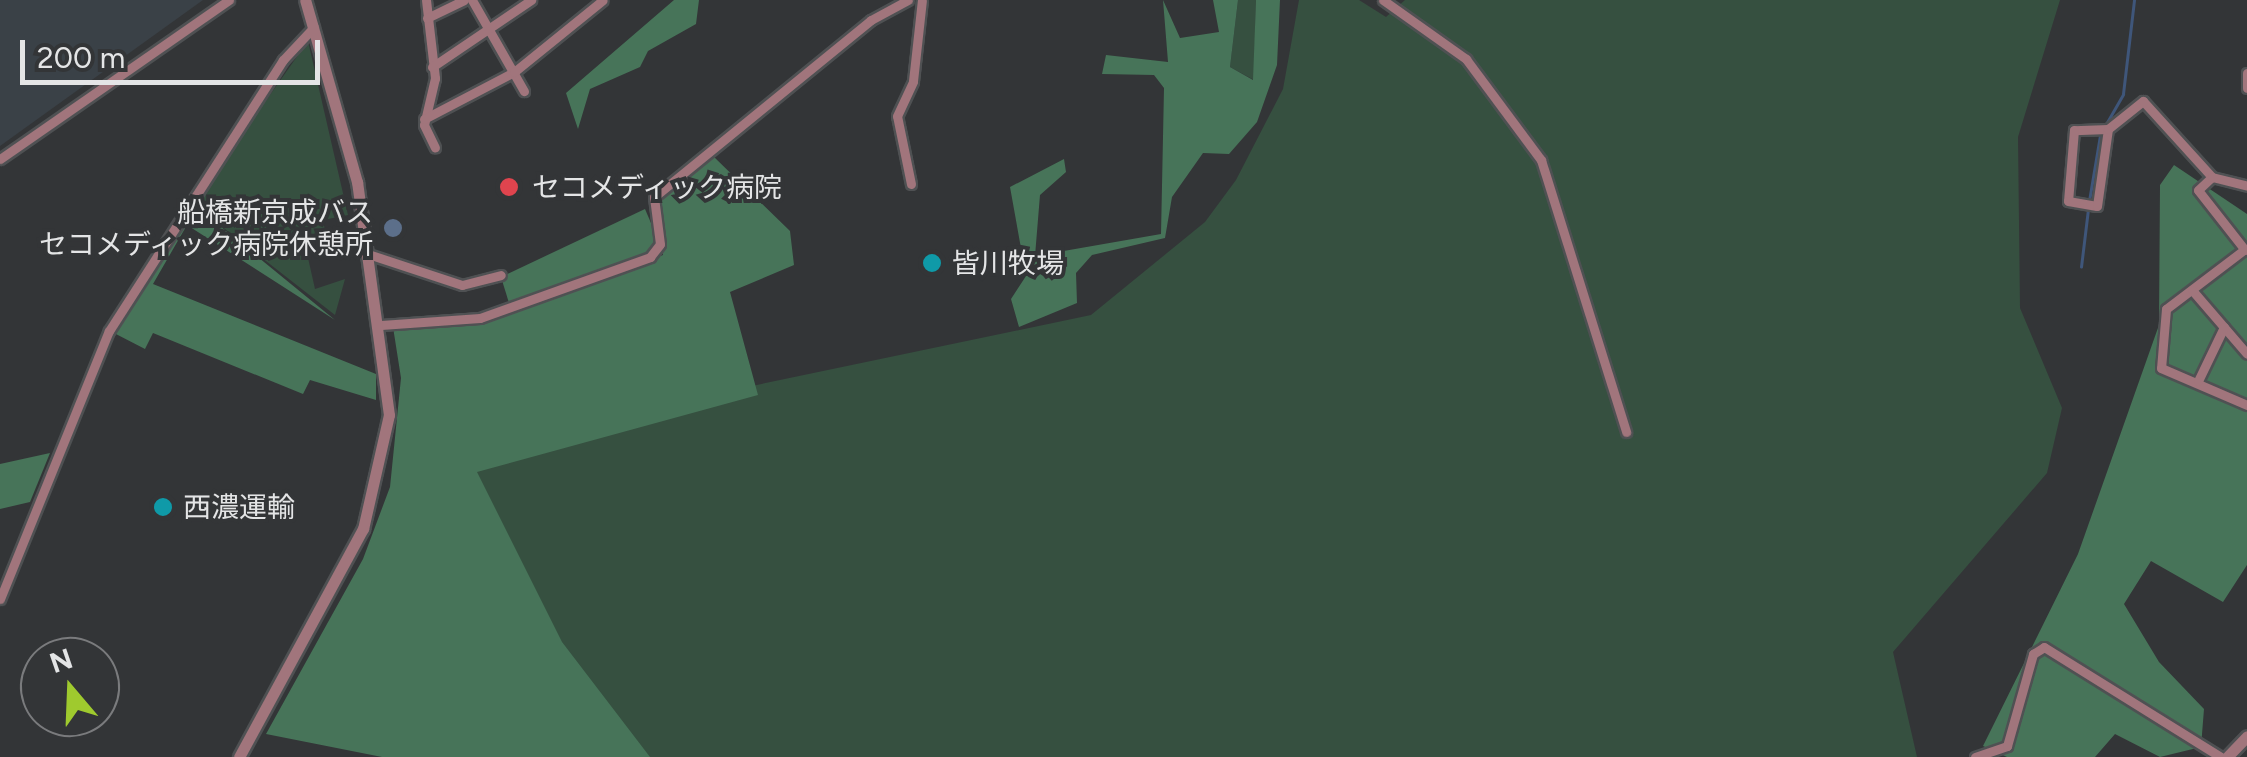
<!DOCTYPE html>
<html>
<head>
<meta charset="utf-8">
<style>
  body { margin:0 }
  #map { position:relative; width:2247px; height:757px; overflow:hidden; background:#333537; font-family:Figtree,"Noto Sans JP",sans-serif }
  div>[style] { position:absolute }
  .built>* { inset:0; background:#3a4147 }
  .green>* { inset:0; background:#365040 }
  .forest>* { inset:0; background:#477459 }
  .stream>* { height:2.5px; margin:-1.25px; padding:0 1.25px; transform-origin:1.25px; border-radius:1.25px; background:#3f567a }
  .roads { filter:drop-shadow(2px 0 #4f5153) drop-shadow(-2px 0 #4f5153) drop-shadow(0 2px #4f5153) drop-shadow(0 -2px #4f5153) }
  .minor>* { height:9px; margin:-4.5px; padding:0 4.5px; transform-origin:4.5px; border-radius:4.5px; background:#a1757c }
  .tertiary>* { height:11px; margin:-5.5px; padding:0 5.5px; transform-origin:5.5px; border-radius:5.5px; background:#a1757c }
  .dots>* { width:28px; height:28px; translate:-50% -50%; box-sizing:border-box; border:5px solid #333537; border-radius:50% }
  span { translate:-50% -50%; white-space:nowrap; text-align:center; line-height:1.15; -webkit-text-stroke:8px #333537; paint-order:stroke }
  .poi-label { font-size:28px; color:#e4e5e6 }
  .left { translate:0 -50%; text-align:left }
  .right { translate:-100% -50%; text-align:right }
  .north { position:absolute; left:20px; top:637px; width:100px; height:100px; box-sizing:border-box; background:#333537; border:2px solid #7a7b7d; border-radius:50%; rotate:341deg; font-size:28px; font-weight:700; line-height:40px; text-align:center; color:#e4e5e6 }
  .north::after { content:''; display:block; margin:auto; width:35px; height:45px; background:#9fca2e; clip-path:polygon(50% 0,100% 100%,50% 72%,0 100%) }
  .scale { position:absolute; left:20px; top:40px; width:300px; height:45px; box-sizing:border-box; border:5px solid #e4e5e6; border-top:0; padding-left:12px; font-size:30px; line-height:35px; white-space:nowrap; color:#e4e5e6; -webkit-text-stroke:8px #333537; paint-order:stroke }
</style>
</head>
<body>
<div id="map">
  <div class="built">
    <i style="clip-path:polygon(0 0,203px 0,0 146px)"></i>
  </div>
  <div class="green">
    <i style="clip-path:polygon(1238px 0,1256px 0,1254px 80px,1230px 67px)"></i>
    <i style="clip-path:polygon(1299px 0,1359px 0,1386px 17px,1405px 0,2060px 0,2018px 137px,2020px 308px,2062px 408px,2047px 473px,1893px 652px,1917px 757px,565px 757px,441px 451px,1091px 315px,1205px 222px,1236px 180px,1283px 89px)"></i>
    <i style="clip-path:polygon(308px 41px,348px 215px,323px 220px,327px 241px,304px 240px,315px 289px,345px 279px,335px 315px,193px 204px)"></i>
  </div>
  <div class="forest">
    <i style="clip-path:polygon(674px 0,699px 0,696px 24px,648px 51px,640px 67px,590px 89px,578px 129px,566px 93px)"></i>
    <i style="clip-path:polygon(1163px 0,1180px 38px,1219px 32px,1213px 0,1238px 0,1230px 67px,1253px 80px,1256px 0,1280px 0,1277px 65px,1257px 122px,1229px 154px,1203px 153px,1172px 197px,1165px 238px,1092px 255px,1076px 273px,1077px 303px,1019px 327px,1011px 299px,1026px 276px,1010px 187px,1064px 159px,1066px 172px,1040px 195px,1035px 256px,1161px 234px,1164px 88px,1154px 75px,1102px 74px,1106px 55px,1168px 62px)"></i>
    <i style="clip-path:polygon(712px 155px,790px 231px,794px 265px,730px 292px,758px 395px,477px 472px,562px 642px,650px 757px,382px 757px,266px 734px,363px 559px,390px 487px,401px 378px,393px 327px,482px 321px,663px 255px,652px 203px)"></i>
    <i style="clip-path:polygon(2174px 165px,2247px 214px,2247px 565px,2223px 602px,2151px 561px,2124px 604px,2159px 662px,2204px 709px,2201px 747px,2160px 757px,2115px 734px,2095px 757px,2007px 757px,1983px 746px,2078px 554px,2159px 325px,2160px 185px)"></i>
    <i style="clip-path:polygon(193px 204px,335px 320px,187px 225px,153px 284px,376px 374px,376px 400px,310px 380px,303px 394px,153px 333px,145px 349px,112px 332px)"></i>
    <i style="clip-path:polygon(645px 209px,657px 237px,649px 253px,509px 303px,501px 277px)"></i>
    <i style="clip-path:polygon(50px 453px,30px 502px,0 509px,0 464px)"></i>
  </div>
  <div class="stream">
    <i style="left:2106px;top:124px;width:34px;rotate:-60deg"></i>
    <i style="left:2123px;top:94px;width:95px;rotate:-83.3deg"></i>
    <i style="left:2089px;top:201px;width:67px;rotate:-80.5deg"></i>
    <i style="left:2081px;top:267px;width:58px;rotate:-83.1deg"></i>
  </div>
  <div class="roads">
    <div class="minor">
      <i style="left:426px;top:0;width:79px;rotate:83.4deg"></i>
      <i style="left:435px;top:78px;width:48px;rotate:103.2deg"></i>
      <i style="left:424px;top:125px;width:25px;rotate:64deg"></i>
      <i style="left:472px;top:0;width:105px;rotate:60.3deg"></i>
      <i style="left:1383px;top:0;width:102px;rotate:35.4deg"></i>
      <i style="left:1466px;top:59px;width:126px;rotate:53.4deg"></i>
      <i style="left:1541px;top:160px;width:285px;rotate:72.6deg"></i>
      <i style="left:427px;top:18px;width:41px;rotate:-25.9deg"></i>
      <i style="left:432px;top:67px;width:120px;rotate:-34.1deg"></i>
      <i style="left:2247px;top:73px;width:15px;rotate:90deg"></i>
      <i style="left:424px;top:119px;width:102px;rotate:-27.6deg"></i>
      <i style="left:514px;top:72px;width:114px;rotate:-39deg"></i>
      <i style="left:2108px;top:129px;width:34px;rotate:178deg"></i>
      <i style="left:2074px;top:130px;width:71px;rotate:94.8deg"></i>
      <i style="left:2068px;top:201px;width:29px;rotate:10deg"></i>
      <i style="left:2097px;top:206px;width:78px;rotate:-81.9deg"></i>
      <i style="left:2108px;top:129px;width:45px;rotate:-38.7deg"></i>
      <i style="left:2143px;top:101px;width:103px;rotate:47.8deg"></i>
      <i style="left:0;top:159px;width:279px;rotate:-34.8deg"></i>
      <i style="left:911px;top:184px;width:69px;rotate:-101.6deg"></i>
      <i style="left:897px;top:116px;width:38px;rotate:-65deg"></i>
      <i style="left:913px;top:81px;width:81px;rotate:-83.7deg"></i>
      <i style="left:2245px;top:249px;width:99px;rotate:142.8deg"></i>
      <i style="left:2166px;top:309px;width:59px;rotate:94.8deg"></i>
      <i style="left:2161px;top:368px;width:94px;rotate:23.3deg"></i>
      <i style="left:2245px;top:250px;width:76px;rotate:-128.1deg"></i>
      <i style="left:2198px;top:190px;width:19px;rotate:-43deg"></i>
      <i style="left:2212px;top:177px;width:36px;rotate:14deg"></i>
      <i style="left:368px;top:254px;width:99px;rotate:18.3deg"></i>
      <i style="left:462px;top:285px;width:40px;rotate:-14.4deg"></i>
      <i style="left:2192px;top:290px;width:84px;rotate:49.3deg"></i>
      <i style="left:381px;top:325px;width:99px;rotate:-4deg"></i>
      <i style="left:480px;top:318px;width:181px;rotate:-19.7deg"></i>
      <i style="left:650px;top:257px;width:16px;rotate:-52deg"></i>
      <i style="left:660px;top:244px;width:47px;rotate:-97.3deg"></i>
      <i style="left:654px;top:197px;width:280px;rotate:-39.2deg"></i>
      <i style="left:871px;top:20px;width:42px;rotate:-28.4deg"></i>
      <i style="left:2198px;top:381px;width:60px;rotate:-64.3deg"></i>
      <i style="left:0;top:599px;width:289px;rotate:-67.9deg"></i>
      <i style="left:109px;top:331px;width:322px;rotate:-57.3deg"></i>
      <i style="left:283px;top:60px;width:45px;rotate:-46.8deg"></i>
      <i style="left:1975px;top:757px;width:34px;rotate:-19deg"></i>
      <i style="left:2007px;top:746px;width:96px;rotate:-74.2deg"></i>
      <i style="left:2033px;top:654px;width:13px;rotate:-32deg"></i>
      <i style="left:2044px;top:647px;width:208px;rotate:31.9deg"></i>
    </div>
    <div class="tertiary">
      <i style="left:239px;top:757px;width:260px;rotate:-61.5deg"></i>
      <i style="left:363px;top:529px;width:117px;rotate:-77.2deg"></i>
      <i style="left:389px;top:415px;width:235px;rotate:-97.8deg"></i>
      <i style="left:357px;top:182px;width:189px;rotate:-105.9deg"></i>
      <i style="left:2227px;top:757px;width:29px;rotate:-46deg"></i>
    </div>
  </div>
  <div class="dots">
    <i style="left:509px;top:187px;background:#e0444e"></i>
    <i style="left:393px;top:228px;background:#5c6f8a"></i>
    <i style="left:932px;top:263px;background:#0f9aa8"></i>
    <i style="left:163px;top:507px;background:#0f9aa8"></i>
  </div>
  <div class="poi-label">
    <span class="left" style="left:532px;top:187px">セコメディック病院</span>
    <span class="right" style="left:373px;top:228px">船橋新京成バス<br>セコメディック病院休憩所</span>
    <span class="left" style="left:952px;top:263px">皆川牧場</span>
    <span class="left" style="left:183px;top:507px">西濃運輸</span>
  </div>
  <div class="north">N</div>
  <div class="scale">200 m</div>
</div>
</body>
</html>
